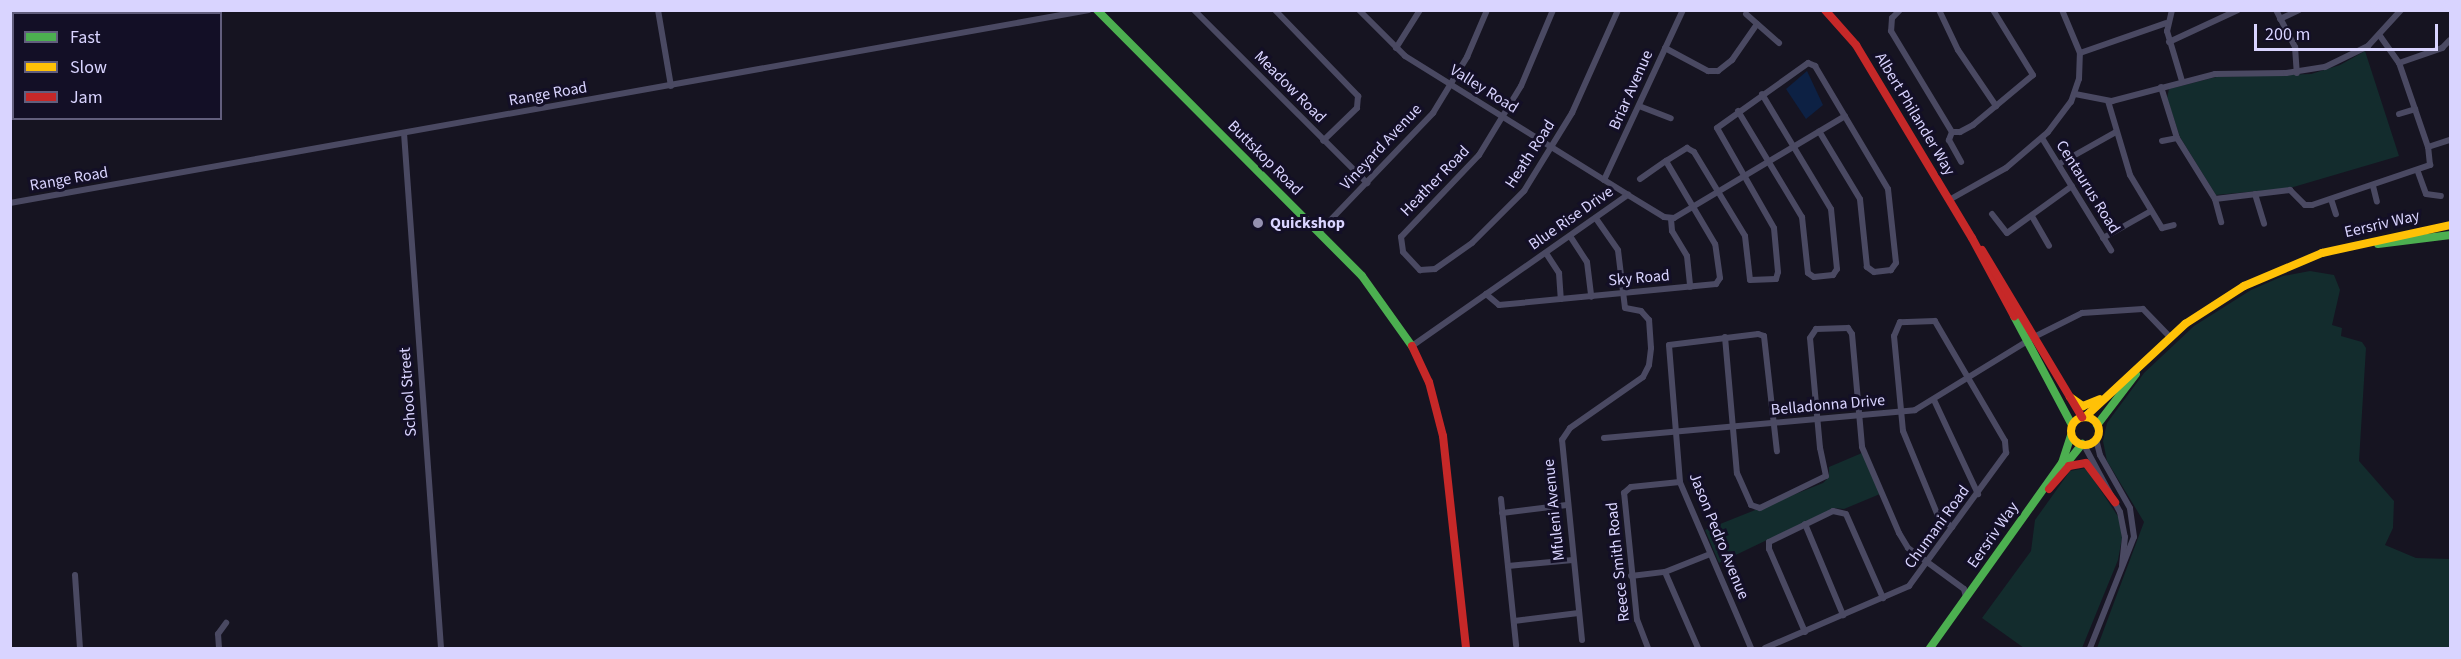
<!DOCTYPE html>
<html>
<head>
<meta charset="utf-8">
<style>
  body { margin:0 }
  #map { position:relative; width:2461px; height:659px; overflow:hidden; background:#161421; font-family:"Source Sans 3",sans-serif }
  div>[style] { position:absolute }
  .green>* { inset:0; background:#132c2d }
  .water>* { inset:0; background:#0d2144 }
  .street>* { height:6px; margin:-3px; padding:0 3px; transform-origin:3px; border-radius:3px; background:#4a4962 }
  .fast>* { height:8px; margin:-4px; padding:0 4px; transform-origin:4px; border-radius:4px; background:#4caf50 }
  .slow>* { height:8px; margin:-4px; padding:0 4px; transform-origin:4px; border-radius:4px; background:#ffc107 }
  .slow>.ring { margin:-4px; padding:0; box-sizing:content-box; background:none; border:8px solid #ffc107; border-radius:50% }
  .jam>* { height:8px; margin:-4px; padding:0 4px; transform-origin:4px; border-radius:4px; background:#c62828 }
  .dots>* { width:16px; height:16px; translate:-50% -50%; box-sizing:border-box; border:3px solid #130f26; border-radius:50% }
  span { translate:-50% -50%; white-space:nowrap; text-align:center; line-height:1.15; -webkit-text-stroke:6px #130f26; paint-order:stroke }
  .street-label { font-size:16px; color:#d9d4ff }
  .poi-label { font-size:16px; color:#d9d4ff; font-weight:700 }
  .left { translate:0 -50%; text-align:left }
  .frame { position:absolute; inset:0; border:12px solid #d9d4ff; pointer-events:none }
  .legend { position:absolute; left:12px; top:12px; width:210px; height:108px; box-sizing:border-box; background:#130f26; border:2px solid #625e7d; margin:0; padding:8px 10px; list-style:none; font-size:18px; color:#d9d4ff }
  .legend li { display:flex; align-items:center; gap:12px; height:30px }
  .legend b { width:30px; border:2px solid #625e7d }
  .scale { position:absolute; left:2254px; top:24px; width:184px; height:27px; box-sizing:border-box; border:3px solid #d9d4ff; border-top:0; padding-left:8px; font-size:18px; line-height:21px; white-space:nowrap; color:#d9d4ff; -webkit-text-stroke:4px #130f26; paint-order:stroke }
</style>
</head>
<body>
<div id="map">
  <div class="green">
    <i style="clip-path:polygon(2365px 51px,2399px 156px,2290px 188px,2216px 195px,2180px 137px,2167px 98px,2169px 89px,2216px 77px,2311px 74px,2340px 65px)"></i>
    <i style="clip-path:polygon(2310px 271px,2334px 275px,2340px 290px,2332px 325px,2342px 328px,2341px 336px,2362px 342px,2366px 348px,2359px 461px,2394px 501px,2393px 528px,2385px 545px,2416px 558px,2450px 559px,2450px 648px,2097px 648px,2144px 522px,2107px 461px,2103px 441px,2107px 423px,2144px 373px,2194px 326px,2251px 290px,2283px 276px)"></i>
    <i style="clip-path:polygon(1862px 453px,1880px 494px,1844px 509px,1834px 508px,1719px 563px,1705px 530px,1823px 483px,1829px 477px,1829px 467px)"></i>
    <i style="clip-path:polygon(2086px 468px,2119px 518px,2122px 538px,2118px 560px,2082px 648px,2024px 648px,1982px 618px,2031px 551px,2035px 520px,2070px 471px)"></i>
  </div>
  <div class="water">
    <i style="clip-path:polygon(1807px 71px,1823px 105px,1806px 119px,1786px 89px)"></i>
  </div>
  <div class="street">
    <i style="left:658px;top:10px;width:77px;rotate:80.3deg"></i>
    <i style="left:1194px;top:10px;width:245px;rotate:45deg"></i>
    <i style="left:1275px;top:10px;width:120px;rotate:46deg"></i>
    <i style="left:1358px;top:96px;width:12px;rotate:95deg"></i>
    <i style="left:1357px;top:108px;width:47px;rotate:135.9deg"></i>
    <i style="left:1359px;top:10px;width:65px;rotate:45deg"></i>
    <i style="left:1405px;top:56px;width:263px;rotate:31.9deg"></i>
    <i style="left:1553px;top:10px;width:82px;rotate:112.8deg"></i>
    <i style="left:1521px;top:86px;width:81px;rotate:121.3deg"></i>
    <i style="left:1479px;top:155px;width:113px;rotate:133.6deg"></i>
    <i style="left:1401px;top:237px;width:15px;rotate:82deg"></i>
    <i style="left:1403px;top:252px;width:25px;rotate:47deg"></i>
    <i style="left:1420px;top:270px;width:15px;rotate:-4deg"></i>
    <i style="left:1435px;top:269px;width:45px;rotate:-35.1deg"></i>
    <i style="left:1472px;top:243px;width:74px;rotate:-45deg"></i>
    <i style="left:1524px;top:191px;width:92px;rotate:-58.4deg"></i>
    <i style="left:1572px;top:113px;width:113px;rotate:-65.9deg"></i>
    <i style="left:1900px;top:10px;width:11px;rotate:135deg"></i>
    <i style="left:1892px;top:18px;width:13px;rotate:94deg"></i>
    <i style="left:1891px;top:31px;width:118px;rotate:58.9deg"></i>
    <i style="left:1939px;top:10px;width:44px;rotate:64.6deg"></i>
    <i style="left:1958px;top:50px;width:68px;rotate:55.8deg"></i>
    <i style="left:2172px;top:10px;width:22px;rotate:103deg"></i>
    <i style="left:2167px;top:31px;width:52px;rotate:73.3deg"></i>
    <i style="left:2276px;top:10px;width:42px;rotate:62.8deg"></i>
    <i style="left:2295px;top:47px;width:26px;rotate:86deg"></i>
    <i style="left:1746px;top:14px;width:44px;rotate:41.3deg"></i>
    <i style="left:2280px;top:19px;width:21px;rotate:-25deg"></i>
    <i style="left:2169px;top:42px;width:76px;rotate:-24.9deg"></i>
    <i style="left:1396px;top:48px;width:45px;rotate:-57.7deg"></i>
    <i style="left:1665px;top:48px;width:49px;rotate:28.1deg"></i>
    <i style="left:1708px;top:71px;width:10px"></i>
    <i style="left:1718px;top:71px;width:18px;rotate:-38deg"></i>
    <i style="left:1732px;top:60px;width:44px;rotate:-55.2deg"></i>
    <i style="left:2080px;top:53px;width:91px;rotate:-19.2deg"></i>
    <i style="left:2399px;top:63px;width:46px;rotate:-19.2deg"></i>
    <i style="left:2442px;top:48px;width:11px;rotate:-45deg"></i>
    <i style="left:2161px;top:87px;width:53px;rotate:72.6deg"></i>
    <i style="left:2177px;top:138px;width:72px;rotate:58.1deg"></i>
    <i style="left:2215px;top:199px;width:76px;rotate:-6.8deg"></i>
    <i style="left:2290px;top:190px;width:21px;rotate:45deg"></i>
    <i style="left:2305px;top:205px;width:7px"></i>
    <i style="left:2312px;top:205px;width:125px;rotate:-18.7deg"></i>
    <i style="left:2430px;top:165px;width:18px;rotate:-96deg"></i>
    <i style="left:2428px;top:147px;width:89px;rotate:-109deg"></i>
    <i style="left:2399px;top:63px;width:33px;rotate:-125deg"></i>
    <i style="left:2075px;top:94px;width:38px;rotate:11deg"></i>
    <i style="left:2112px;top:101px;width:106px;rotate:-14.7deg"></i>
    <i style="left:2215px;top:74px;width:71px;rotate:-0.8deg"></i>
    <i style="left:2286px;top:73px;width:39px;rotate:-9deg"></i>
    <i style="left:2325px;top:67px;width:48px;rotate:-26deg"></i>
    <i style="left:2368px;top:46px;width:49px;rotate:-47.5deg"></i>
    <i style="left:2108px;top:101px;width:77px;rotate:73.4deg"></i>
    <i style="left:2130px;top:175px;width:62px;rotate:58.9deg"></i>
    <i style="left:2162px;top:228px;width:12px;rotate:-14deg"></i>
    <i style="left:1639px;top:106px;width:34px;rotate:21deg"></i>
    <i style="left:1738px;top:111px;width:124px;rotate:58.9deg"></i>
    <i style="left:1802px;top:217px;width:56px;rotate:83.9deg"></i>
    <i style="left:1808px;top:273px;width:7px;rotate:34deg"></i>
    <i style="left:1814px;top:277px;width:19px;rotate:-6deg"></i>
    <i style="left:1833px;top:275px;width:7px;rotate:-56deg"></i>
    <i style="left:1837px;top:269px;width:60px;rotate:-95.7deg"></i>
    <i style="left:1831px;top:209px;width:134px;rotate:-121deg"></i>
    <i style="left:2399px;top:114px;width:17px;rotate:-17deg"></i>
    <i style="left:1952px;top:132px;width:8px"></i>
    <i style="left:1960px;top:132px;width:15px;rotate:-28deg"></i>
    <i style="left:1973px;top:125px;width:78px;rotate:-39.8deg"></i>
    <i style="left:2033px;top:75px;width:76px;rotate:-121.6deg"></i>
    <i style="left:1952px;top:132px;width:9px;rotate:111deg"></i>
    <i style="left:1949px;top:140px;width:25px;rotate:61deg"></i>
    <i style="left:404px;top:133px;width:516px;rotate:85.89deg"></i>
    <i style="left:2042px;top:138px;width:132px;rotate:58.4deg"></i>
    <i style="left:2162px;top:141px;width:15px;rotate:-11deg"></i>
    <i style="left:2428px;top:147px;width:23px;rotate:-18deg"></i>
    <i style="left:2059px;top:164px;width:65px;rotate:-29.3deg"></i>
    <i style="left:2418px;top:172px;width:23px;rotate:70deg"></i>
    <i style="left:2426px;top:194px;width:15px;rotate:8deg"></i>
    <i style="left:1640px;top:179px;width:32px;rotate:-35deg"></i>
    <i style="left:1604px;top:180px;width:187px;rotate:-65.1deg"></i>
    <i style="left:2373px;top:186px;width:16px;rotate:76deg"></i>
    <i style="left:2255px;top:194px;width:31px;rotate:73deg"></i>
    <i style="left:2215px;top:199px;width:24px;rotate:75deg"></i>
    <i style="left:2331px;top:199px;width:16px;rotate:72deg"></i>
    <i style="left:1949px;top:200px;width:65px;rotate:-29.3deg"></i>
    <i style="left:2006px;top:168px;width:55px;rotate:-40.6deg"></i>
    <i style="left:2048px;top:132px;width:38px;rotate:-53deg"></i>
    <i style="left:2071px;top:102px;width:24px;rotate:-71deg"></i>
    <i style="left:2079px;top:79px;width:26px;rotate:-88deg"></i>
    <i style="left:2080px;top:53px;width:47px;rotate:-112.7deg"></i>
    <i style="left:10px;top:203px;width:1096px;rotate:-10.14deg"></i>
    <i style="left:1992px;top:214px;width:24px;rotate:52deg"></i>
    <i style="left:2007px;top:233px;width:80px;rotate:-35.9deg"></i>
    <i style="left:2033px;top:218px;width:32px;rotate:60deg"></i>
    <i style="left:1671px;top:219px;width:12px;rotate:85deg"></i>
    <i style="left:1672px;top:231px;width:29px;rotate:59deg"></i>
    <i style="left:1687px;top:256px;width:31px;rotate:84deg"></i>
    <i style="left:1319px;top:232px;width:165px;rotate:-46.2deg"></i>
    <i style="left:1433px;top:113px;width:66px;rotate:-58.7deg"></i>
    <i style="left:1467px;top:57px;width:51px;rotate:-66.9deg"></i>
    <i style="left:1570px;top:236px;width:31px;rotate:57deg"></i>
    <i style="left:1587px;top:262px;width:35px;rotate:83deg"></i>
    <i style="left:2103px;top:238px;width:55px;rotate:-29.4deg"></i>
    <i style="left:1546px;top:253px;width:24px;rotate:57deg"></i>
    <i style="left:1559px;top:273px;width:26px;rotate:86deg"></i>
    <i style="left:1486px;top:294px;width:17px;rotate:40deg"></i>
    <i style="left:1499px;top:305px;width:218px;rotate:-5.5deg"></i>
    <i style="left:1716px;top:284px;width:7px;rotate:-56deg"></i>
    <i style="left:1720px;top:278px;width:34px;rotate:-98deg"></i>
    <i style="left:1715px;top:244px;width:96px;rotate:-120.6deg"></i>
    <i style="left:1666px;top:161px;width:25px;rotate:-32deg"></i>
    <i style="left:1687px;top:148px;width:8px;rotate:30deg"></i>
    <i style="left:1694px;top:152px;width:98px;rotate:58.7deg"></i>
    <i style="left:1745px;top:236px;width:44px;rotate:83.5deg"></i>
    <i style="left:1750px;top:280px;width:26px;rotate:-2deg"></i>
    <i style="left:1776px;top:279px;width:7px;rotate:-74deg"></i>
    <i style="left:1778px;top:272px;width:44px;rotate:-95.2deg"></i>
    <i style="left:1774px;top:228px;width:115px;rotate:-119.7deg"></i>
    <i style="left:1717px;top:128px;width:112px;rotate:-35.5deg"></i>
    <i style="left:1808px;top:63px;width:8px;rotate:23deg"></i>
    <i style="left:1815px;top:66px;width:143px;rotate:59.3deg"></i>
    <i style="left:1888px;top:189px;width:74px;rotate:83.8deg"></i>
    <i style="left:1896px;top:263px;width:9px;rotate:126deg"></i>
    <i style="left:1891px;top:270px;width:17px;rotate:173deg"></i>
    <i style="left:1874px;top:272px;width:9px;rotate:-144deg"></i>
    <i style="left:1867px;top:267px;width:68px;rotate:-95.9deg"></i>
    <i style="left:1860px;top:199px;width:79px;rotate:-121.1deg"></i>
    <i style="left:1725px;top:337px;width:137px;rotate:85deg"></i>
    <i style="left:1737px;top:473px;width:35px;rotate:66deg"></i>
    <i style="left:1751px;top:505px;width:9px;rotate:18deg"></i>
    <i style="left:1760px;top:508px;width:73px;rotate:-25.9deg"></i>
    <i style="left:1826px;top:476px;width:29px;rotate:-102deg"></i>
    <i style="left:1820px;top:448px;width:110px;rotate:-95.2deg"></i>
    <i style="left:1810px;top:338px;width:11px;rotate:-56deg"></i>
    <i style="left:1816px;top:329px;width:32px;rotate:-2deg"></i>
    <i style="left:1848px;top:328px;width:7px;rotate:56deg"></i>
    <i style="left:1852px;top:334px;width:113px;rotate:84.9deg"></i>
    <i style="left:1862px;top:447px;width:94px;rotate:66.7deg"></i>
    <i style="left:1899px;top:533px;width:17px;rotate:59deg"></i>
    <i style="left:1908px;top:548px;width:69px;rotate:36.2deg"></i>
    <i style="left:1964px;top:589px;width:8px;rotate:76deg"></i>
    <i style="left:1412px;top:346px;width:264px;rotate:-35deg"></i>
    <i style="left:1628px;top:195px;width:42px;rotate:31.4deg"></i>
    <i style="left:1664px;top:217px;width:10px;rotate:6deg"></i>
    <i style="left:1674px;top:218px;width:199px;rotate:-30.8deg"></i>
    <i style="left:1934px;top:400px;width:104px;rotate:64.9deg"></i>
    <i style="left:1604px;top:438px;width:312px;rotate:-5.1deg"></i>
    <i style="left:1915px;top:410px;width:140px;rotate:-31.5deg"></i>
    <i style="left:2034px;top:337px;width:54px;rotate:-26.6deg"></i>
    <i style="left:2082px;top:313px;width:61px;rotate:-3.8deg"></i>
    <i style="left:2143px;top:309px;width:39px;rotate:46deg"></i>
    <i style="left:2084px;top:445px;width:76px;rotate:61.8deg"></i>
    <i style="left:2120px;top:512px;width:25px;rotate:79deg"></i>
    <i style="left:2125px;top:537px;width:28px;rotate:96deg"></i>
    <i style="left:1501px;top:499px;width:147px;rotate:84.1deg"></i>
    <i style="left:1502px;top:513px;width:65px;rotate:-7deg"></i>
    <i style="left:1805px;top:524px;width:99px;rotate:67.3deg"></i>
    <i style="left:1508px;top:566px;width:65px;rotate:-5.3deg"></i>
    <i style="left:1665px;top:572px;width:83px;rotate:66.5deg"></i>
    <i style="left:75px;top:575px;width:73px;rotate:86.1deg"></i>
    <i style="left:1631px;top:576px;width:34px;rotate:-7deg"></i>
    <i style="left:1665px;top:572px;width:48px;rotate:-21.8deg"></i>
    <i style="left:1514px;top:621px;width:65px;rotate:-7deg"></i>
    <i style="left:1805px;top:632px;width:90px;rotate:-113.4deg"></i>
    <i style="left:1769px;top:549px;width:7px;rotate:-90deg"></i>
    <i style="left:1769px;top:542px;width:71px;rotate:-25.8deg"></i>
    <i style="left:1833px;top:511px;width:13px;rotate:13deg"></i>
    <i style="left:1846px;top:514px;width:92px;rotate:66.2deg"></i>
    <i style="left:1582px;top:640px;width:201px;rotate:-95.7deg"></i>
    <i style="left:1562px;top:440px;width:14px;rotate:-56deg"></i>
    <i style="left:1570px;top:428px;width:89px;rotate:-34.9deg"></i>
    <i style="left:1643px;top:377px;width:13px;rotate:-63deg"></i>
    <i style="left:1649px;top:365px;width:17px;rotate:-83deg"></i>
    <i style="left:1651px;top:348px;width:28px;rotate:-94deg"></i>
    <i style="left:1649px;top:320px;width:12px;rotate:-132deg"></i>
    <i style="left:1641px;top:311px;width:16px;rotate:-169deg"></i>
    <i style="left:1625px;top:308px;width:58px;rotate:-96.9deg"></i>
    <i style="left:1618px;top:250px;width:39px;rotate:-125deg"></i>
    <i style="left:219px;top:648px;width:14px;rotate:-94deg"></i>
    <i style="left:218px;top:634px;width:14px;rotate:-54deg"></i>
    <i style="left:1648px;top:648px;width:30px;rotate:-111deg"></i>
    <i style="left:1637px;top:620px;width:128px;rotate:-95.8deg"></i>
    <i style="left:1624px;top:493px;width:9px;rotate:-41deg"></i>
    <i style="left:1631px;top:487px;width:49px;rotate:-5.8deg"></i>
    <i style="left:1751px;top:648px;width:181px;rotate:-113.2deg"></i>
    <i style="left:1680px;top:482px;width:137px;rotate:-94.6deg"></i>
    <i style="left:1669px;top:345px;width:90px;rotate:-7deg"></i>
    <i style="left:1758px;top:334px;width:6px;rotate:18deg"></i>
    <i style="left:1764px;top:336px;width:116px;rotate:83.6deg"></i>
    <i style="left:1765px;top:648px;width:157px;rotate:-23.3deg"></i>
    <i style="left:1909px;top:586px;width:165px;rotate:-53.9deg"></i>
    <i style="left:2006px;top:453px;width:12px;rotate:-95deg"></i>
    <i style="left:2005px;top:441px;width:139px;rotate:-120.3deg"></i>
    <i style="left:1935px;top:321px;width:35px;rotate:178deg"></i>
    <i style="left:1900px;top:322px;width:15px;rotate:113deg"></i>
    <i style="left:1894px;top:336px;width:95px;rotate:84.6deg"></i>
    <i style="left:1903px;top:431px;width:92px;rotate:67.6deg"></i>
    <i style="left:1938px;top:516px;width:18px;rotate:38deg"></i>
    <i style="left:2090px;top:648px;width:119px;rotate:-68.4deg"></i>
    <i style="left:2134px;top:537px;width:29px;rotate:-98deg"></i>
    <i style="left:2130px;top:508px;width:61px;rotate:-119.5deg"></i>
    <i style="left:2100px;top:455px;width:16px;rotate:-104deg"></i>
  </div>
  <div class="fast">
    <i style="left:1097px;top:10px;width:375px;rotate:45.1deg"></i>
    <i style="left:1362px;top:276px;width:86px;rotate:54.5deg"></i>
    <i style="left:2378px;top:244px;width:73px;rotate:-7.1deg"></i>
    <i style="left:2014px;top:316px;width:123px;rotate:62deg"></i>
    <i style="left:2097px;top:425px;width:64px;rotate:-52.6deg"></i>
    <i style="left:2066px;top:464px;width:26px;rotate:-51deg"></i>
    <i style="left:1930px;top:648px;width:227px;rotate:-54.5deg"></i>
    <i style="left:2062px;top:463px;width:29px;rotate:-72deg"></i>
  </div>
  <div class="slow">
    <i style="left:2070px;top:397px;width:16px;rotate:35deg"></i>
    <i style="left:2083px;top:406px;width:18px;rotate:-22deg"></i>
    <i style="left:2085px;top:417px;width:137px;rotate:-42.9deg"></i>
    <i style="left:2185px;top:324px;width:70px;rotate:-32.8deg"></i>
    <i style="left:2244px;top:286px;width:85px;rotate:-22.9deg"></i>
    <i style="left:2322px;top:253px;width:131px;rotate:-12.3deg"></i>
    <i class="ring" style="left:2071px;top:417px;width:20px;height:20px"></i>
  </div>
  <div class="jam">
    <i style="left:1825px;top:10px;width:47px;rotate:48.5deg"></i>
    <i style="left:1856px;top:45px;width:225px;rotate:59deg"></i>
    <i style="left:1972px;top:238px;width:89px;rotate:61.7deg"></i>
    <i style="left:1982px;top:250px;width:195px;rotate:59.1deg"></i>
    <i style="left:1412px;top:346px;width:40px;rotate:65deg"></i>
    <i style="left:1429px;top:382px;width:56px;rotate:75.5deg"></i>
    <i style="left:1443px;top:436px;width:213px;rotate:83.8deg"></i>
    <i style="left:2049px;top:489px;width:30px;rotate:-49deg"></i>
    <i style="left:2069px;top:466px;width:17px;rotate:-10deg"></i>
    <i style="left:2086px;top:463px;width:49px;rotate:53.4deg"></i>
  </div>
  <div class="dots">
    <i style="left:1258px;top:223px;background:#9591b1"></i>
  </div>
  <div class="street-label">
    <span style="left:1290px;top:87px;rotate:45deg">Meadow Road</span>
    <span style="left:1484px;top:89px;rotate:32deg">Valley Road</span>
    <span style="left:1631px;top:90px;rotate:-66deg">Briar Avenue</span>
    <span style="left:548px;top:94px;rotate:-10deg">Range Road</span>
    <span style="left:1915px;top:114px;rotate:59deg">Albert Philander Way</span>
    <span style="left:1381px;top:147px;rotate:-47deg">Vineyard Avenue</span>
    <span style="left:1530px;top:154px;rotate:-57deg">Heath Road</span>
    <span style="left:1265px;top:158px;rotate:45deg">Buttskop Road</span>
    <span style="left:69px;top:179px;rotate:-10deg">Range Road</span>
    <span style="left:1435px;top:181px;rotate:-46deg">Heather Road</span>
    <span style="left:2088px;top:187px;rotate:58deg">Centaurus Road</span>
    <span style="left:1571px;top:218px;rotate:-35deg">Blue Rise Drive</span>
    <span style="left:2382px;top:224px;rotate:-13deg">Eersriv Way</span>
    <span style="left:1639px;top:278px;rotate:-5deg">Sky Road</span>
    <span style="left:408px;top:392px;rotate:-94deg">School Street</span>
    <span style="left:1828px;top:405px;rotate:-5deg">Belladonna Drive</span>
    <span style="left:1554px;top:510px;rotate:-96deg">Mfuleni Avenue</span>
    <span style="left:1937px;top:527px;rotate:-54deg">Chumani Road</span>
    <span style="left:1993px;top:535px;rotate:-55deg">Eersriv Way</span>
    <span style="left:1719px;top:536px;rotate:68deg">Jason Pedro Avenue</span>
    <span style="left:1618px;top:562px;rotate:-96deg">Reece Smith Road</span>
  </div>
  <div class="poi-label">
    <span class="left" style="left:1270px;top:223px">Quickshop</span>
  </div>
  <div class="frame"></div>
  <ul class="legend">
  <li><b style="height:8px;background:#4caf50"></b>Fast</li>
  <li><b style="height:8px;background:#ffc107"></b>Slow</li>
  <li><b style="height:8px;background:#c62828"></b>Jam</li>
  </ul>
  <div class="scale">200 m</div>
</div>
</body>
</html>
